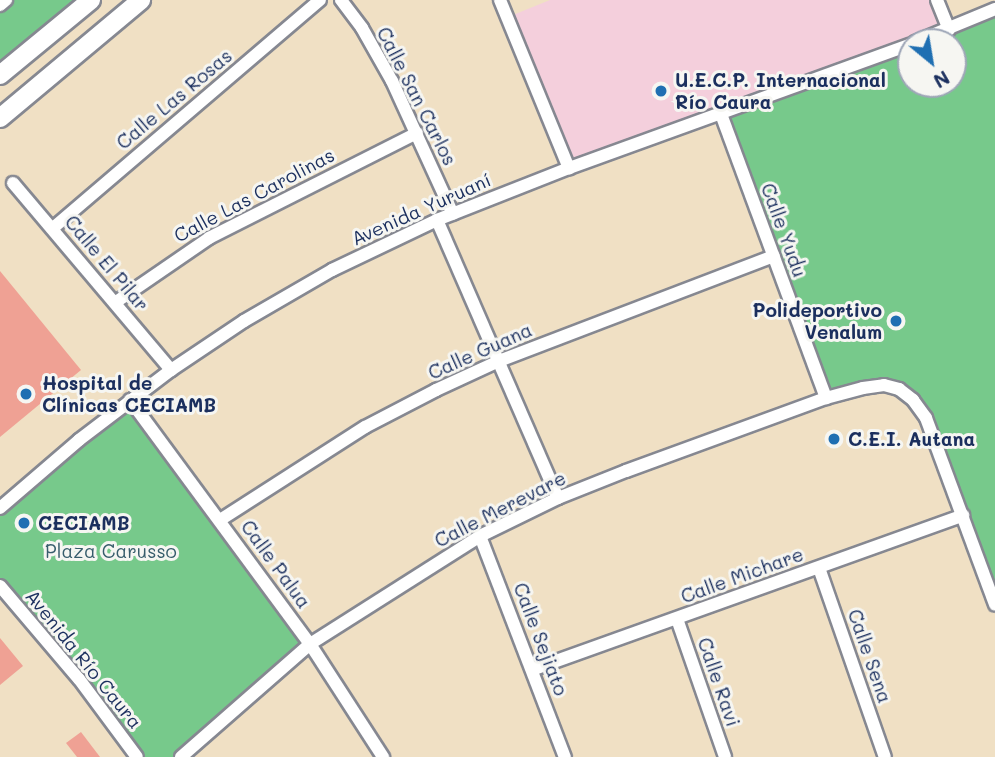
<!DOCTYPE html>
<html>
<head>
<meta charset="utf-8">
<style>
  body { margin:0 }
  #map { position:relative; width:995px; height:757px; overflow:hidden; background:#f0e0c4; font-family:Mali,sans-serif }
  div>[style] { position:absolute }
  .built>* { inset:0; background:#f4cfdc }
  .green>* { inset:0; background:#77c98b }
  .building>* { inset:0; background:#efa194 }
  .roads { filter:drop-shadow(2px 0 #868891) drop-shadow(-2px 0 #868891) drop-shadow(0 2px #868891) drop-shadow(0 -2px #868891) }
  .minor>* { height:12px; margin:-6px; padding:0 6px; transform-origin:6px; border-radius:6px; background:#fff }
  .secondary>* { height:18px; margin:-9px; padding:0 9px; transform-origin:9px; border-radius:9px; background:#fff }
  .dots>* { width:19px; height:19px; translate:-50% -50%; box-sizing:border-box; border:4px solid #f6f6f2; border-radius:50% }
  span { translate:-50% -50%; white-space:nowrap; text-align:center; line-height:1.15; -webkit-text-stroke:6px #f6f6f2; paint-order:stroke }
  .poi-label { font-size:19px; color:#1b2f5e; font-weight:700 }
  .left { translate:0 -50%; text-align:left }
  .right { translate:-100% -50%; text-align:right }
  .street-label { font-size:19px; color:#1b2f5e }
  .park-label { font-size:19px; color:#375d6c }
  .north { position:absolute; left:897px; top:28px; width:70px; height:70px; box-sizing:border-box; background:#f6f6f2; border:2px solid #9ea6b7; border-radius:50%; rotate:150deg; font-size:19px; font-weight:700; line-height:28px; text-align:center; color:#1b2f5e }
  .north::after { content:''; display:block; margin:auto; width:24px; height:32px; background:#1f6fb2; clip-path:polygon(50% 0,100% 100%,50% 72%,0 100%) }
</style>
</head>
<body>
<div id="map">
  <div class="built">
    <i style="clip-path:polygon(550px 0,937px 0,949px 30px,569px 168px,508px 17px)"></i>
  </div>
  <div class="green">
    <i style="clip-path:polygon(6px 0,91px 0,0 75px,0 5px)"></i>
    <i style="clip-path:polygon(995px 9px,995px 605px,936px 441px,899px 389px,826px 398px,721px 114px,911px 43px,911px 84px,953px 84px,953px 42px,915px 42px)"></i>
    <i style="clip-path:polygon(130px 400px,310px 644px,181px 757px,137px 757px,0 586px,0 508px)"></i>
  </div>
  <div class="building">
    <i style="clip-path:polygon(0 271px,81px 370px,0 437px)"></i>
    <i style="clip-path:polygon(0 638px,23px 666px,0 685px)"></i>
    <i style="clip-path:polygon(81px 732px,100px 757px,77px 757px,66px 743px)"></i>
  </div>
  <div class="roads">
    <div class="minor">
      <i style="left:341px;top:0;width:35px;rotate:53deg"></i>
      <i style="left:362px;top:28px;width:61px;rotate:60.5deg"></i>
      <i style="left:392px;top:81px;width:146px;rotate:65.4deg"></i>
      <i style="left:500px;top:0;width:182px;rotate:67.7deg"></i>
      <i style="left:937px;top:0;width:32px;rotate:68deg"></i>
      <i style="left:0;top:5px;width:8px;rotate:-40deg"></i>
      <i style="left:915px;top:42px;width:87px;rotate:-22.4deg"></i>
      <i style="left:721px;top:114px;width:303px;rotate:69.7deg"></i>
      <i style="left:13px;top:183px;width:245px;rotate:49.8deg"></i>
      <i style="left:437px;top:220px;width:303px;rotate:66.5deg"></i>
      <i style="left:53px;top:228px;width:351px;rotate:-40.5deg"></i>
      <i style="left:116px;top:302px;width:113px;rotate:-34.5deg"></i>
      <i style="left:209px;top:238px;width:233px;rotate:-26.8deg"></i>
      <i style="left:130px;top:400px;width:303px;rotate:53.6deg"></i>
      <i style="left:310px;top:644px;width:135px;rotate:57.1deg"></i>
      <i style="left:0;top:508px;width:104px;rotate:-40.7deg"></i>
      <i style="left:79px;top:440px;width:116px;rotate:-37.3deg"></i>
      <i style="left:171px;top:370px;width:88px;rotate:-33.9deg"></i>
      <i style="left:244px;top:321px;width:102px;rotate:-30.1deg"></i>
      <i style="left:332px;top:270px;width:116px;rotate:-25.5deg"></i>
      <i style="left:437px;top:220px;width:142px;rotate:-21.5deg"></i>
      <i style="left:569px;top:168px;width:364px;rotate:-19.9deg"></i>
      <i style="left:220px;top:520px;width:172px;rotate:-32.7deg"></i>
      <i style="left:365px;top:427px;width:80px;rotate:-27.5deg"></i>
      <i style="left:436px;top:390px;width:69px;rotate:-24.7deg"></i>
      <i style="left:499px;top:361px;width:294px;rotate:-20.9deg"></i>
      <i style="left:480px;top:536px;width:237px;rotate:69deg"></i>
      <i style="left:819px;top:568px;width:200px;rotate:70.8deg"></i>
      <i style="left:0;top:586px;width:122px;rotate:49.7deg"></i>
      <i style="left:79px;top:679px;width:97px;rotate:53.4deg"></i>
      <i style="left:677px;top:619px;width:146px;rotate:70.8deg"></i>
      <i style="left:534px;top:669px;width:456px;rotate:-19.7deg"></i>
      <i style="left:181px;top:757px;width:171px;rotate:-41.2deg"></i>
      <i style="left:310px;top:644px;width:201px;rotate:-32.4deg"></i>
      <i style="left:480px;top:536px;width:87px;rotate:-26deg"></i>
      <i style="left:558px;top:498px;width:73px;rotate:-21.7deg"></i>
      <i style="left:626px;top:471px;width:213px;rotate:-20.1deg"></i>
      <i style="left:826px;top:398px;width:38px;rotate:-15deg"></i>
      <i style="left:863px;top:388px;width:21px;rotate:-8deg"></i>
      <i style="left:884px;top:385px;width:16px;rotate:15deg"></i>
      <i style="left:899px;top:389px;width:18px;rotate:38deg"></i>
      <i style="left:913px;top:400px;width:22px;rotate:54deg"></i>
      <i style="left:926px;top:418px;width:199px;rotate:69.7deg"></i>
    </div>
    <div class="secondary">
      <i style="left:0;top:75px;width:118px;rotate:-39.5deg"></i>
      <i style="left:0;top:118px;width:184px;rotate:-39.9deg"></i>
    </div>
  </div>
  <div class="dots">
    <i style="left:661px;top:91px;background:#1f6fb2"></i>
    <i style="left:896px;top:321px;background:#1f6fb2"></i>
    <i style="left:26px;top:394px;background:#1f6fb2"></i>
    <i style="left:834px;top:439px;background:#1f6fb2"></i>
    <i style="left:24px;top:523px;background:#1f6fb2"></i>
  </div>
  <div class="poi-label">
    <span class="left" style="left:675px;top:91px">U.E.C.P. Internacional<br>Río Caura</span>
    <span class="right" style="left:882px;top:321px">Polideportivo<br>Venalum</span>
    <span class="left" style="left:42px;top:394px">Hospital de<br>Clínicas CECIAMB</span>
    <span class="left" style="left:848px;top:439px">C.E.I. Autana</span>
    <span class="left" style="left:38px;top:523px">CECIAMB</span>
  </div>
  <div class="street-label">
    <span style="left:417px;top:96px;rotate:63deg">Calle San Carlos</span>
    <span style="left:174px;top:99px;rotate:-40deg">Calle Las Rosas</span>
    <span style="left:254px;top:195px;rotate:-28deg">Calle Las Carolinas</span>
    <span style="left:421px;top:209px;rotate:-24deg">Avenida Yuruaní</span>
    <span style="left:784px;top:230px;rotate:70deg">Calle Yudu</span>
    <span style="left:107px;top:263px;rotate:50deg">Calle El Pilar</span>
    <span style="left:480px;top:351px;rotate:-24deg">Calle Guana</span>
    <span style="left:500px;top:509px;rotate:-27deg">Calle Merevare</span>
    <span style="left:276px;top:564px;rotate:54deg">Calle Palua</span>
    <span style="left:742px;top:575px;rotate:-20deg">Calle Michare</span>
    <span style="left:541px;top:639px;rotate:69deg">Calle Sejiato</span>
    <span style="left:870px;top:656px;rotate:71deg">Calle Sena</span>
    <span style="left:84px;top:659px;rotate:51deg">Avenida Río Caura</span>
    <span style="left:719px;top:682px;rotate:71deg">Calle Ravi</span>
  </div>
  <div class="park-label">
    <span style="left:111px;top:551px">Plaza Carusso</span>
  </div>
  <div class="north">N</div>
</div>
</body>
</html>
